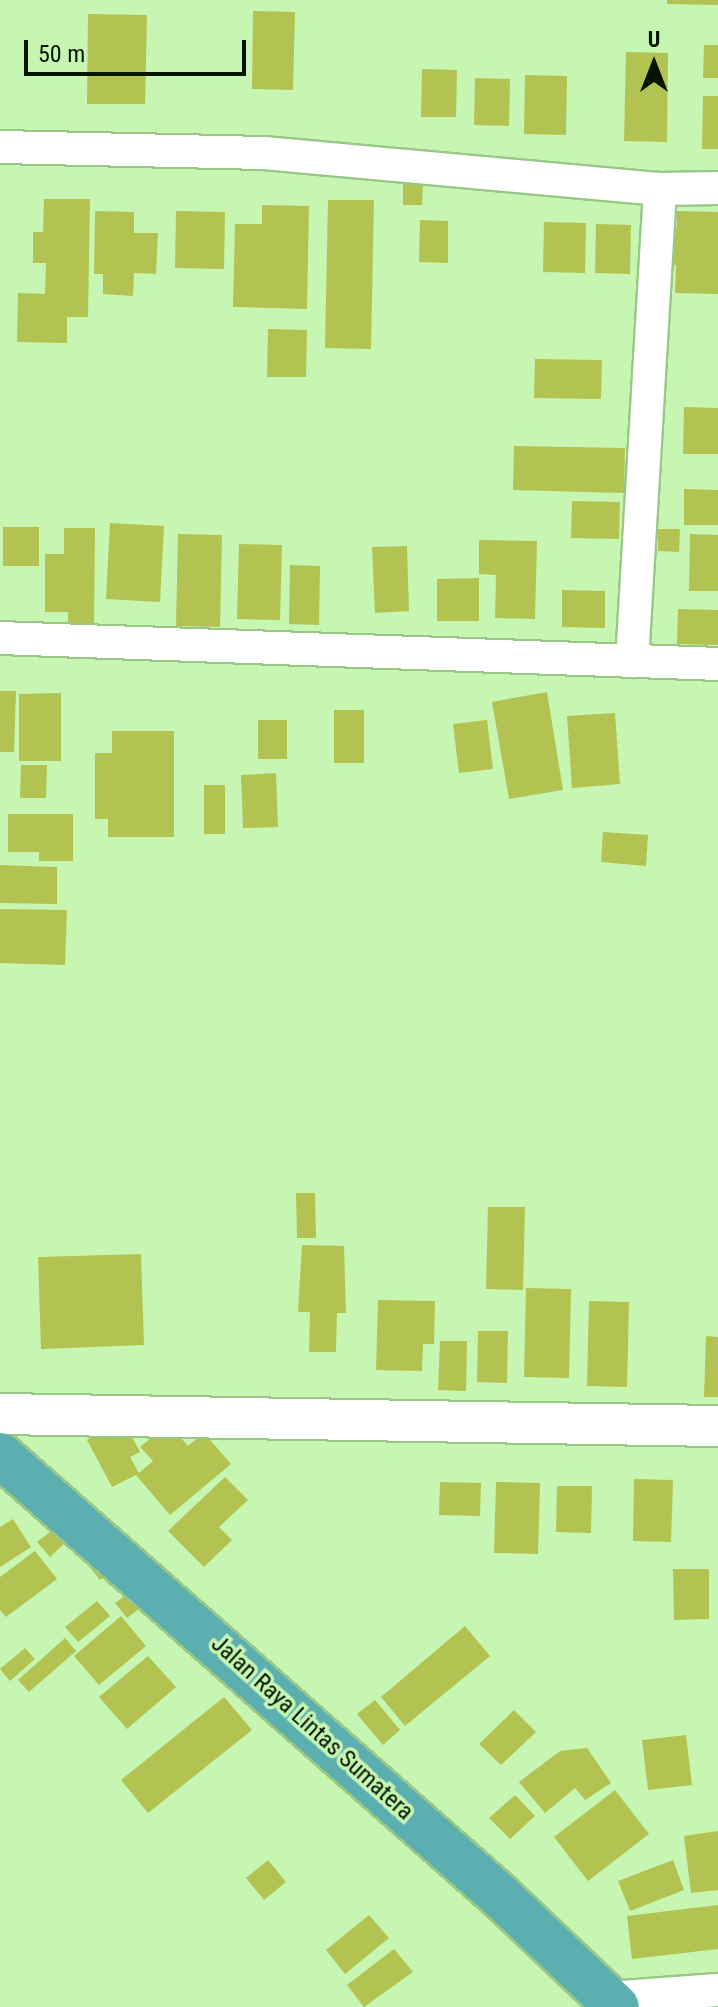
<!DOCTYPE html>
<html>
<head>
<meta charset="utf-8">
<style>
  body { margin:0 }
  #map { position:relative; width:718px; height:2007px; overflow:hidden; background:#c6f6b2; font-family:"Roboto Condensed",sans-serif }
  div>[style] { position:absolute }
  .building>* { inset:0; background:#b3c351 }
  .roads { filter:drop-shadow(2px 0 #99c886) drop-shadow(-2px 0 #99c886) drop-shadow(0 2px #99c886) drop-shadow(0 -2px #99c886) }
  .minor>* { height:32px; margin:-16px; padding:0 16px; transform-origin:16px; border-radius:16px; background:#fff }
  .tertiary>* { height:40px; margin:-20px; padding:0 20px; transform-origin:20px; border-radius:20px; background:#fff }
  .trunk>* { height:44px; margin:-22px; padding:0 22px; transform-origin:22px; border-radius:22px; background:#5cafb0 }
  span { translate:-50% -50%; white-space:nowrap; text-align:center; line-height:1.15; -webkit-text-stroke:7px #c6f6b2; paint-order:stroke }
  .street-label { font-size:24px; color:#051500 }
  .north { position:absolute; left:614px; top:24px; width:80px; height:80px; -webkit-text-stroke:6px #c6f6b2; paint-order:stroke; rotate:0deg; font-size:22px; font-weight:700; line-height:32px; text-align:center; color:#051500 }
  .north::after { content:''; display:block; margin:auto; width:28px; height:36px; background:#051500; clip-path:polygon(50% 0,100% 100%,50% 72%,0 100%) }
  .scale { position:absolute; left:24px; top:40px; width:222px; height:36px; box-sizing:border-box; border:4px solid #051500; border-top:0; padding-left:10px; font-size:24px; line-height:28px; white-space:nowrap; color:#051500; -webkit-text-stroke:6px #c6f6b2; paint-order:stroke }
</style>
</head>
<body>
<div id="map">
  <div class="building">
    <i style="clip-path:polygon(667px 0,718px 0,718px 5px,667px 4px)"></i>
    <i style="clip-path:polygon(253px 11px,295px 12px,293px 90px,252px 89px)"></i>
    <i style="clip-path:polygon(88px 14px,147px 15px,145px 104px,87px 104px)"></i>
    <i style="clip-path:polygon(704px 45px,718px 45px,718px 78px,703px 78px)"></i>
    <i style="clip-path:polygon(626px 52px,668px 53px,667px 142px,624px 141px)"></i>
    <i style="clip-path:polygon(422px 69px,457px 70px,456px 117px,421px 117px)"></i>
    <i style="clip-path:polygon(525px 75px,567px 76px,566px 135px,524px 134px)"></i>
    <i style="clip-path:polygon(475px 78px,510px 79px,509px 126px,474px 125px)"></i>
    <i style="clip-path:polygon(703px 96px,718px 96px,718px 149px,702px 149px)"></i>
    <i style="clip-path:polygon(403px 180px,423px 181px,422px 205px,403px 205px)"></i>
    <i style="clip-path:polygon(44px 199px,90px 199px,88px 317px,67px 317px,67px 343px,17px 342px,18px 293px,45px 294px,46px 263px,33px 263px,33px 232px,43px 232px)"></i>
    <i style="clip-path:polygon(328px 200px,374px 200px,371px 349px,325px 348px)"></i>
    <i style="clip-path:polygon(262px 205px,309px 206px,307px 309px,233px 307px,235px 224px,262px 224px)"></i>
    <i style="clip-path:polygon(95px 211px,134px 212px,134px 233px,158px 233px,156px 274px,134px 273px,133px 296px,103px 294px,103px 274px,94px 274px)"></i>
    <i style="clip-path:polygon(176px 211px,225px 212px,224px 269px,175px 268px)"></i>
    <i style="clip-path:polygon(677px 211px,718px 212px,718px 294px,675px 293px,676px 265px,662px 264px,663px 227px,677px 227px)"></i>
    <i style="clip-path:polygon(420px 220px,448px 221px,448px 263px,419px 262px)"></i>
    <i style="clip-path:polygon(544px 222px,586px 223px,585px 273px,543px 272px)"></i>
    <i style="clip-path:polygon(596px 224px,631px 225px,630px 274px,595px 273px)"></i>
    <i style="clip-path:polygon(268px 329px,307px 330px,306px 377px,267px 377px)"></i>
    <i style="clip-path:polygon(535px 359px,602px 360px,601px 399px,534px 398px)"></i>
    <i style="clip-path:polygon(684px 407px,718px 408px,718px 454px,683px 454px)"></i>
    <i style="clip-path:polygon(514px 446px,625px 448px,624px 493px,513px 490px)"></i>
    <i style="clip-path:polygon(684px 489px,718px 490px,718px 525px,684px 525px)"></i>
    <i style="clip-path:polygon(572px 501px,620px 502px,619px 539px,571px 538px)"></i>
    <i style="clip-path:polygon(110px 523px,164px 526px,160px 602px,106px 599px)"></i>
    <i style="clip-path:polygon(3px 527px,39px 527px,39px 566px,3px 566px)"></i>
    <i style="clip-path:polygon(64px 528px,95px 528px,94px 631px,68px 630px,68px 612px,45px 612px,45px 554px,64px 554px)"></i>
    <i style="clip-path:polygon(658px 529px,680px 529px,679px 552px,658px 551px)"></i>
    <i style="clip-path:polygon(178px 534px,222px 535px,220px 627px,176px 626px)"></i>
    <i style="clip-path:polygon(690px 534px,718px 535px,718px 591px,689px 591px)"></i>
    <i style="clip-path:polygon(479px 540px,537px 541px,535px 619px,495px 618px,496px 575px,479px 574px)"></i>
    <i style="clip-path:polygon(239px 544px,282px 545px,280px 620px,237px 619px)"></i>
    <i style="clip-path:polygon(407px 546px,409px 611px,375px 613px,372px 547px)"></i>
    <i style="clip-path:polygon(290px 565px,320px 566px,319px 625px,289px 624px)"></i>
    <i style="clip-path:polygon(479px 578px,479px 621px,437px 621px,437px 579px)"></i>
    <i style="clip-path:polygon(562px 590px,605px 591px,605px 628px,562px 627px)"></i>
    <i style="clip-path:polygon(678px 609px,718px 610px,718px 645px,677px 644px)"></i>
    <i style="clip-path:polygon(0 691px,16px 691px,14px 752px,0 752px)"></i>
    <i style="clip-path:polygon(547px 692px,563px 790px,509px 799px,492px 702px)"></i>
    <i style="clip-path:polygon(61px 693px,61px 761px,19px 761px,19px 694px)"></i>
    <i style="clip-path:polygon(334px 710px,364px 710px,364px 763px,334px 763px)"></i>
    <i style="clip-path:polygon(615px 713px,620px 784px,572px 788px,567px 716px)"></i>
    <i style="clip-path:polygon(258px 720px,287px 720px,287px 759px,258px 759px)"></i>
    <i style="clip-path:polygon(487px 720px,493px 769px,459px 773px,453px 724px)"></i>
    <i style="clip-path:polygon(112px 731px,174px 731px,174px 837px,108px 837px,108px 819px,95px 819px,95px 753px,112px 753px)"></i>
    <i style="clip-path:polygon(21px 765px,47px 765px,46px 798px,20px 798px)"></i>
    <i style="clip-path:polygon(276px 773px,278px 827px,243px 828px,241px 775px)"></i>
    <i style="clip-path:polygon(204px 785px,225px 785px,225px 834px,204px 834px)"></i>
    <i style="clip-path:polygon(8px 814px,73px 814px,73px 861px,39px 861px,39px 852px,8px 852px)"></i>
    <i style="clip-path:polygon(603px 832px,648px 835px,646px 866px,601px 862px)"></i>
    <i style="clip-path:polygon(0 865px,57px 867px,57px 904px,0 903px)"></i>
    <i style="clip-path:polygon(0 909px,67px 910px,65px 965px,0 963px)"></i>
    <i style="clip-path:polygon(296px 1193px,315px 1193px,316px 1238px,297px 1238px)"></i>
    <i style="clip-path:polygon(488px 1207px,525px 1207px,523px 1290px,486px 1289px)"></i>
    <i style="clip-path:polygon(302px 1245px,344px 1246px,346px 1313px,337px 1313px,336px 1352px,309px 1352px,310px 1312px,298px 1312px)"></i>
    <i style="clip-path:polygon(141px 1254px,144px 1345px,41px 1349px,38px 1257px)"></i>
    <i style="clip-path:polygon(526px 1288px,571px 1289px,569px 1378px,524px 1377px)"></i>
    <i style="clip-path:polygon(378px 1300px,435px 1301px,434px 1344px,423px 1344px,422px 1371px,376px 1370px)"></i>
    <i style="clip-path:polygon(589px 1301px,629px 1302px,627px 1387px,587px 1386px)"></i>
    <i style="clip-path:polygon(478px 1331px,508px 1331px,507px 1383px,477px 1382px)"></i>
    <i style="clip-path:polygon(706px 1336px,718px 1337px,718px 1397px,704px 1397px)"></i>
    <i style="clip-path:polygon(440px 1341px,467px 1341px,466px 1391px,438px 1390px)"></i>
    <i style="clip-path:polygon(123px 1420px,140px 1452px,130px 1457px,139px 1473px,153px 1461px,140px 1447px,169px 1424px,188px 1446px,204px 1433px,231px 1464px,170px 1515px,136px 1475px,112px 1487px,87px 1440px)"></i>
    <i style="clip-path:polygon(225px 1477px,248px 1500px,219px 1527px,232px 1540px,204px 1567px,168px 1531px)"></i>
    <i style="clip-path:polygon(634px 1479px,673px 1480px,671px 1542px,633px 1541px)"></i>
    <i style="clip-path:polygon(440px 1482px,481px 1483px,480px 1516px,439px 1515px)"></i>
    <i style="clip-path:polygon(496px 1482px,540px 1483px,538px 1554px,494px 1553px)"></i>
    <i style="clip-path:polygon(557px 1486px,592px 1486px,591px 1533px,556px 1532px)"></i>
    <i style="clip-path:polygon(13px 1519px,31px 1547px,0 1567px,0 1527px)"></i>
    <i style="clip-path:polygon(54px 1529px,65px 1543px,50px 1557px,37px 1542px)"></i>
    <i style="clip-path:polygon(35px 1551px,57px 1579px,6px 1617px,0 1610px,0 1577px)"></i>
    <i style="clip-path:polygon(104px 1552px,117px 1567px,100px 1580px,88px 1565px)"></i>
    <i style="clip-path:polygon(673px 1569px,709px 1569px,709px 1619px,674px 1620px)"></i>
    <i style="clip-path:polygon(133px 1590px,144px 1605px,127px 1618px,115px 1603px)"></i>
    <i style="clip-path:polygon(97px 1601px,110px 1616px,78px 1642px,65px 1627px)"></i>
    <i style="clip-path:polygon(121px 1616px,146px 1646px,99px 1685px,74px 1656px)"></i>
    <i style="clip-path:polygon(465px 1626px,490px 1656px,405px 1726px,381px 1697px)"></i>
    <i style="clip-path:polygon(65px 1638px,76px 1651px,29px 1692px,18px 1680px)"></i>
    <i style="clip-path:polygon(25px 1648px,35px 1659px,10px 1681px,0 1669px)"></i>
    <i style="clip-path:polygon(148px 1656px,176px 1687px,127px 1729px,99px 1697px)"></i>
    <i style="clip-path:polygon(224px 1697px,252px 1730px,148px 1813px,121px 1780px)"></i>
    <i style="clip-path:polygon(375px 1700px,400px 1730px,383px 1745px,357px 1714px)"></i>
    <i style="clip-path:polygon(514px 1710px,536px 1732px,501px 1765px,479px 1744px)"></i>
    <i style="clip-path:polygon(686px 1735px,692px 1785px,648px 1790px,642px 1740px)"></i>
    <i style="clip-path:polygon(587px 1748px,611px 1783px,585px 1800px,575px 1788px,545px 1813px,519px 1782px,560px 1751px)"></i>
    <i style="clip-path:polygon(615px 1790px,649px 1834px,588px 1881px,554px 1837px)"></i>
    <i style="clip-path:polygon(515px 1795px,535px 1816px,510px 1839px,489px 1818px)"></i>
    <i style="clip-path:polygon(718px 1831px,718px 1890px,691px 1893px,684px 1836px)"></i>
    <i style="clip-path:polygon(268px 1860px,286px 1882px,264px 1900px,246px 1878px)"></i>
    <i style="clip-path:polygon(673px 1860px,684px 1890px,630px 1911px,618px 1881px)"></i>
    <i style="clip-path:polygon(718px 1905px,718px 1949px,632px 1959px,627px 1916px)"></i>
    <i style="clip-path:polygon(369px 1915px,389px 1938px,345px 1974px,326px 1950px)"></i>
    <i style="clip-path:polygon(394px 1949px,413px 1972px,364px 2007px,347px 1985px)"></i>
  </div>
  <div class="roads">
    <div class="minor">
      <i style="left:0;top:147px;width:264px;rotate:1.3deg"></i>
      <i style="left:264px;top:153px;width:398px;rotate:5.2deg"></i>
      <i style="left:660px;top:189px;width:58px;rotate:-1deg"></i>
      <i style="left:0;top:638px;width:718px;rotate:2.07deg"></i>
      <i style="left:632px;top:661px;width:473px;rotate:-86.6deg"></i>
      <i style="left:608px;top:1998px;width:110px;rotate:-4.2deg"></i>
    </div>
    <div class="tertiary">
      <i style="left:0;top:1414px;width:718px;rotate:0.96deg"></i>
    </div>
    <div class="trunk">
      <i style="left:0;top:1455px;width:667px;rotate:41.41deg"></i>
      <i style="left:500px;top:1896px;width:161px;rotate:43.5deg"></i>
    </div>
  </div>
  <div class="street-label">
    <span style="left:312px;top:1728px;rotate:42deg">Jalan Raya Lintas Sumatera</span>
  </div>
  <div class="north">U</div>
  <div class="scale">50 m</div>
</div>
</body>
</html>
